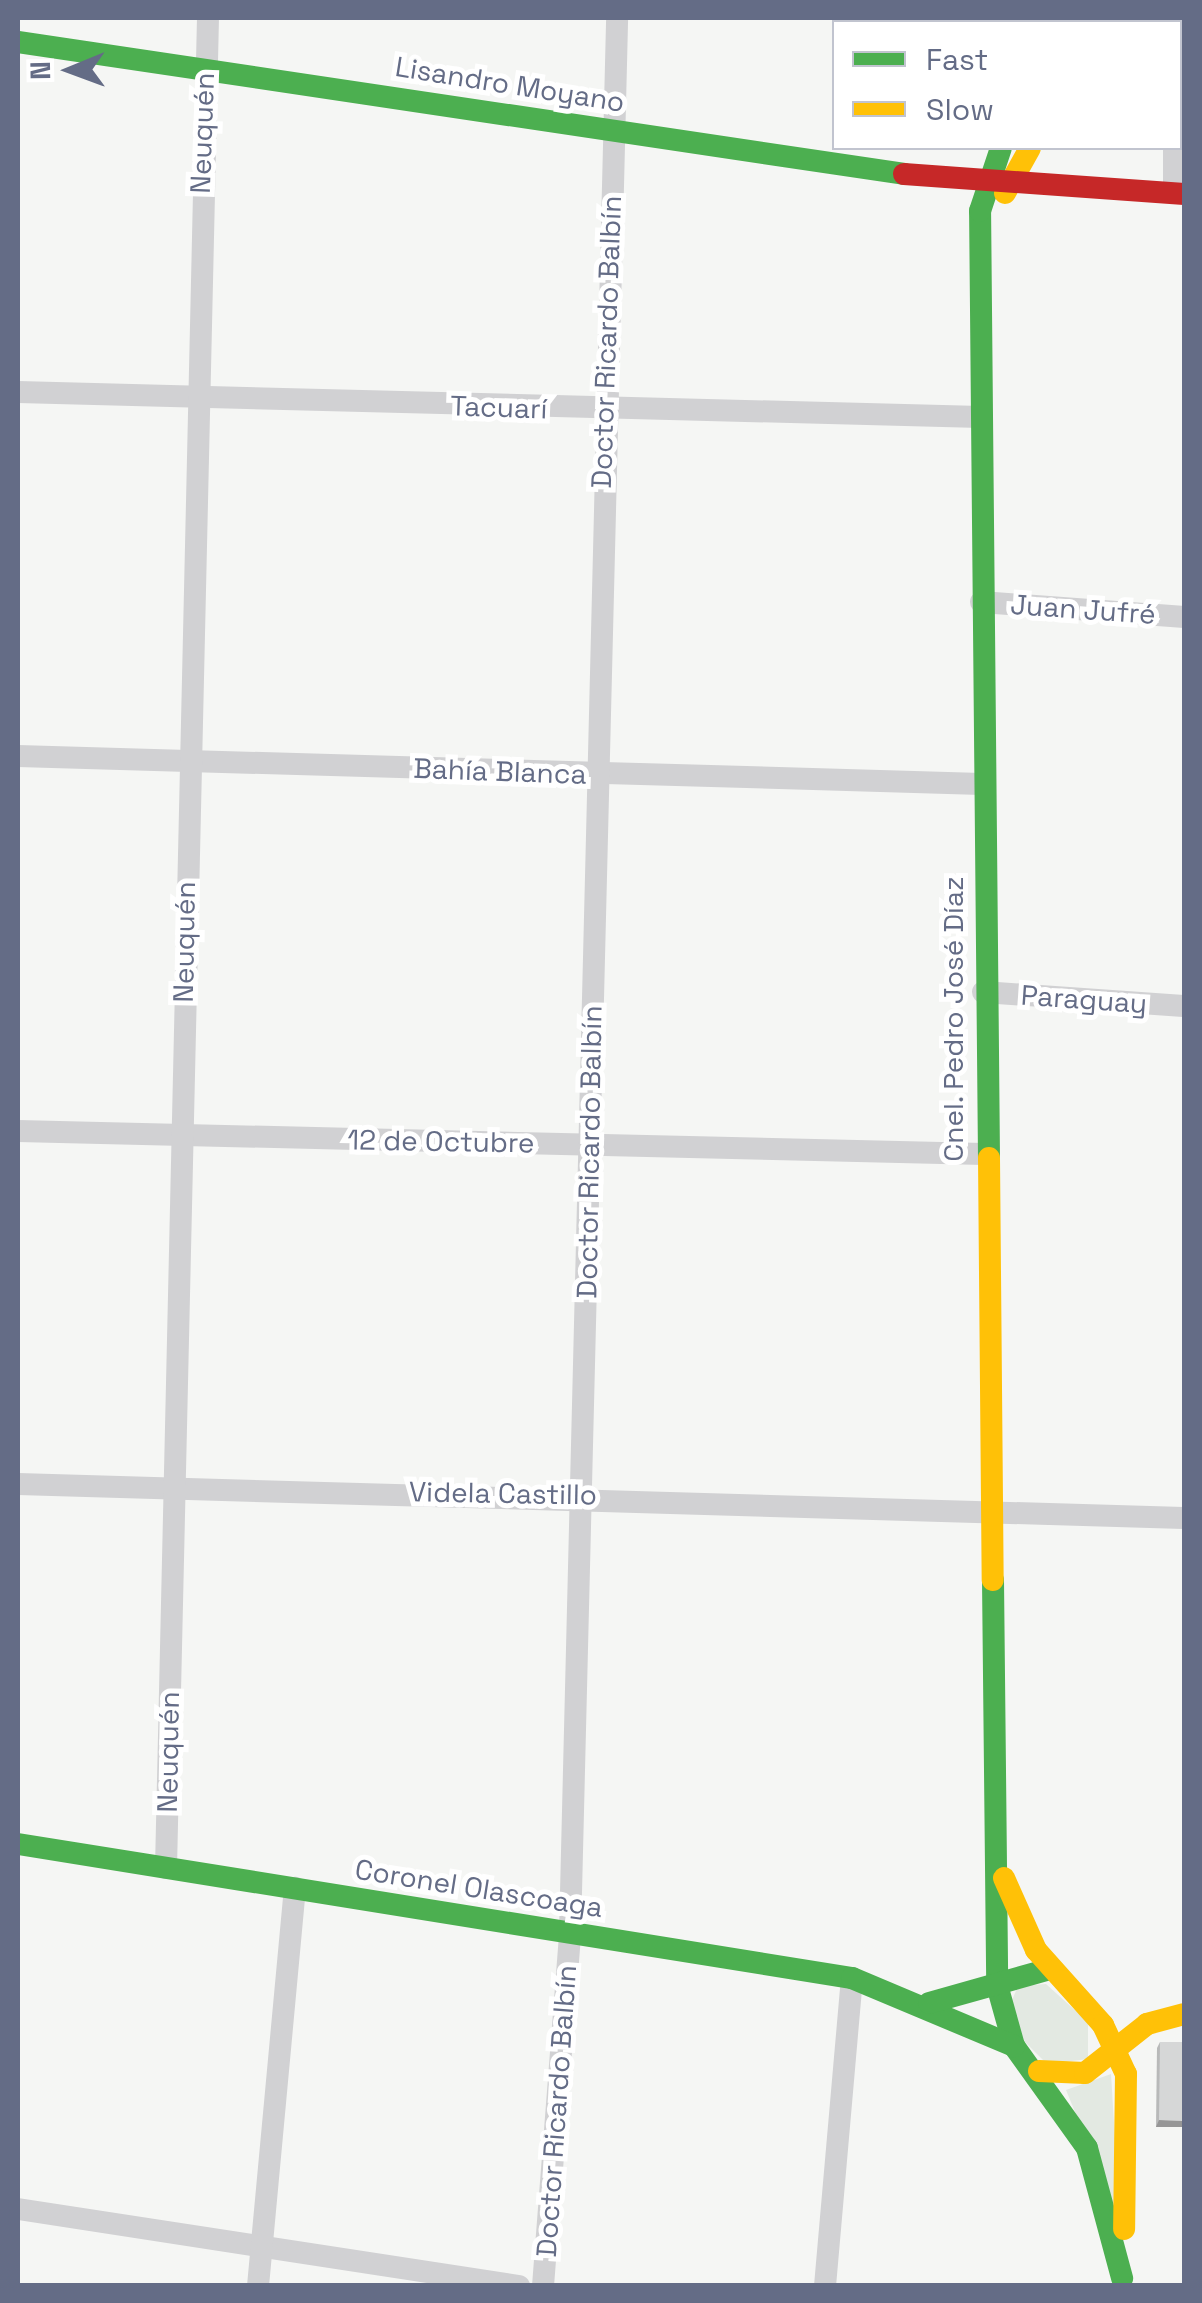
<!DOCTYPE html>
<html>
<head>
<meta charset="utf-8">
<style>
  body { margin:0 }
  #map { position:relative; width:1202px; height:2303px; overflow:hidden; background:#f5f6f4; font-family:"Space Grotesk",sans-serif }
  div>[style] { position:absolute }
  .green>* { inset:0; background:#e3e9e2 }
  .street>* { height:22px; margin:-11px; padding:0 11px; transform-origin:11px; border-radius:11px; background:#d1d1d3 }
  .fast>* { height:22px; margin:-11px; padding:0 11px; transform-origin:11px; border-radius:11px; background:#4caf50 }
  .slow>* { height:22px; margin:-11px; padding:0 11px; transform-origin:11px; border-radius:11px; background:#ffc107 }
  .jam>* { height:22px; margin:-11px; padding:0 11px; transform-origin:11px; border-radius:11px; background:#c62828 }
  .wall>* { inset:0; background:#b8b9b9 }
  .shaded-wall>* { inset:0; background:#969696 }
  .building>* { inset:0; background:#d6d7d7 }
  span { translate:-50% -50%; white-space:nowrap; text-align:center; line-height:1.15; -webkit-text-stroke:10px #fff; paint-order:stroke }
  .street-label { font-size:28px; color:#646c86 }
  .frame { position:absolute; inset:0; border:20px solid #646c86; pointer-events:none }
  .legend { position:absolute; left:832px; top:20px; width:350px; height:130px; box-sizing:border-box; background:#fff; border:2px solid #c1c4cf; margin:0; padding:12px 18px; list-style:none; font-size:30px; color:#646c86 }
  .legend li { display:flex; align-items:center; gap:20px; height:50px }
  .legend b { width:50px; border:2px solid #c1c4cf }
  .north { position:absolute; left:20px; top:20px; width:100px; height:100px; -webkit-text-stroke:8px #fff; paint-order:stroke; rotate:269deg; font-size:28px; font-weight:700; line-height:40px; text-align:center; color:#646c86 }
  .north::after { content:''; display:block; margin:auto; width:35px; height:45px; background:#646c86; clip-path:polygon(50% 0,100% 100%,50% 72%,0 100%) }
</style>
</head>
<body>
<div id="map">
  <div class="green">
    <i style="clip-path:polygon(1046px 1984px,1088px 2022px,1088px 2059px,1047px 2064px,1023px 2040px,1010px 2005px,1018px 1986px)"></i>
    <i style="clip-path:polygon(1111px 2074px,1120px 2221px,1066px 2090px)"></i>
  </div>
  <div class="street">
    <i style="left:1176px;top:22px;width:4px;rotate:-90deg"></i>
    <i style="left:1174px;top:193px;width:45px;rotate:-90deg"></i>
    <i style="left:18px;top:392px;width:963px;rotate:1.49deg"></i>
    <i style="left:981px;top:602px;width:204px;rotate:4.2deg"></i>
    <i style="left:18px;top:756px;width:964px;rotate:1.66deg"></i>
    <i style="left:983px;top:992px;width:201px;rotate:4deg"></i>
    <i style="left:18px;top:1131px;width:966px;rotate:1.36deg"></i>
    <i style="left:18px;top:1484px;width:1166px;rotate:1.67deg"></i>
    <i style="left:166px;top:1868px;width:1850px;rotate:-88.7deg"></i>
    <i style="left:18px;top:2209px;width:507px;rotate:8.74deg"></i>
    <i style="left:258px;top:2286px;width:400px;rotate:-84.7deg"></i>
    <i style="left:543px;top:2286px;width:354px;rotate:-85.6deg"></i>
    <i style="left:570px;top:1933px;width:1916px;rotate:-88.59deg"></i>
    <i style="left:825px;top:2286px;width:309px;rotate:-85deg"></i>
  </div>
  <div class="fast">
    <i style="left:1069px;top:22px;width:5px;rotate:-53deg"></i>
    <i style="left:1099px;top:22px;width:5px;rotate:-53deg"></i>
    <i style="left:18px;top:42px;width:896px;rotate:8.47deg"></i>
    <i style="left:989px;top:1158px;width:947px;rotate:-90.54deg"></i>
    <i style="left:980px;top:211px;width:66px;rotate:-71.6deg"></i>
    <i style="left:993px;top:1580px;width:405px;rotate:89.4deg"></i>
    <i style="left:997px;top:1985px;width:63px;rotate:74.4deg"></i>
    <i style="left:1014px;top:2046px;width:125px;rotate:54.4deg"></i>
    <i style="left:1087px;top:2148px;width:135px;rotate:74.9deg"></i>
    <i style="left:18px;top:1844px;width:845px;rotate:9.13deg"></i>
    <i style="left:852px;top:1978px;width:176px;rotate:22.8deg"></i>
    <i style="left:929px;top:2003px;width:126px;rotate:-15.7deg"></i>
  </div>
  <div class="slow">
    <i style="left:1005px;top:193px;width:51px;rotate:-60.9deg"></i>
    <i style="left:989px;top:1158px;width:422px;rotate:89.5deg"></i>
    <i style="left:1004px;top:1878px;width:79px;rotate:66deg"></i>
    <i style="left:1036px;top:1950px;width:101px;rotate:48.2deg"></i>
    <i style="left:1103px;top:2025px;width:54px;rotate:64.9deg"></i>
    <i style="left:1126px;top:2074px;width:155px;rotate:90.7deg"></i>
    <i style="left:1039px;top:2071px;width:46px;rotate:2.5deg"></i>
    <i style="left:1085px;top:2073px;width:79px;rotate:-38.3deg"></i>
    <i style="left:1147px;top:2024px;width:38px;rotate:-15deg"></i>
  </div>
  <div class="jam">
    <i style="left:904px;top:174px;width:281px;rotate:4.1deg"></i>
  </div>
  <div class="wall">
    <i style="clip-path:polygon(1160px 2042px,1183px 2127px,1156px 2127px,1157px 2048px)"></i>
  </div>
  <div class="shaded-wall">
    <i style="clip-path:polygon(1159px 2120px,1184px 2121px,1184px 2124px,1183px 2127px,1156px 2127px)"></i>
  </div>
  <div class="building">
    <i style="clip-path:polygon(1160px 2042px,1184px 2042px,1184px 2121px,1159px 2120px)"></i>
  </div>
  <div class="street-label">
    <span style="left:510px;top:84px;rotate:9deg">Lisandro Moyano</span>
    <span style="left:202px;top:133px;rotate:-88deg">Neuquén</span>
    <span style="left:606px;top:342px;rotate:-88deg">Doctor Ricardo Balbín</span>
    <span style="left:499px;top:407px;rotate:2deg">Tacuarí</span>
    <span style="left:1083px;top:609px;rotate:4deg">Juan Jufré</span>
    <span style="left:500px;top:771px;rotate:2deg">Bahía Blanca</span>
    <span style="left:184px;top:942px;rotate:-89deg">Neuquén</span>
    <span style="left:1084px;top:999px;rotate:4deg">Paraguay</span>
    <span style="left:953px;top:1019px;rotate:-90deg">Cnel. Pedro José Díaz</span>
    <span style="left:441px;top:1141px;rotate:1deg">12 de Octubre</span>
    <span style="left:589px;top:1152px;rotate:-89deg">Doctor Ricardo Balbín</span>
    <span style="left:503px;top:1493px;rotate:1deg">Videla Castillo</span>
    <span style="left:168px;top:1752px;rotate:-89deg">Neuquén</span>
    <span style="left:479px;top:1888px;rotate:9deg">Coronel Olascoaga</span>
    <span style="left:556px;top:2111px;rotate:-86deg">Doctor Ricardo Balbín</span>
  </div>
  <div class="frame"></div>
  <ul class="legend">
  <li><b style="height:12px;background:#4caf50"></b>Fast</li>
  <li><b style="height:12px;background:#ffc107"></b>Slow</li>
  </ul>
  <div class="north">N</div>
</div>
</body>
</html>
